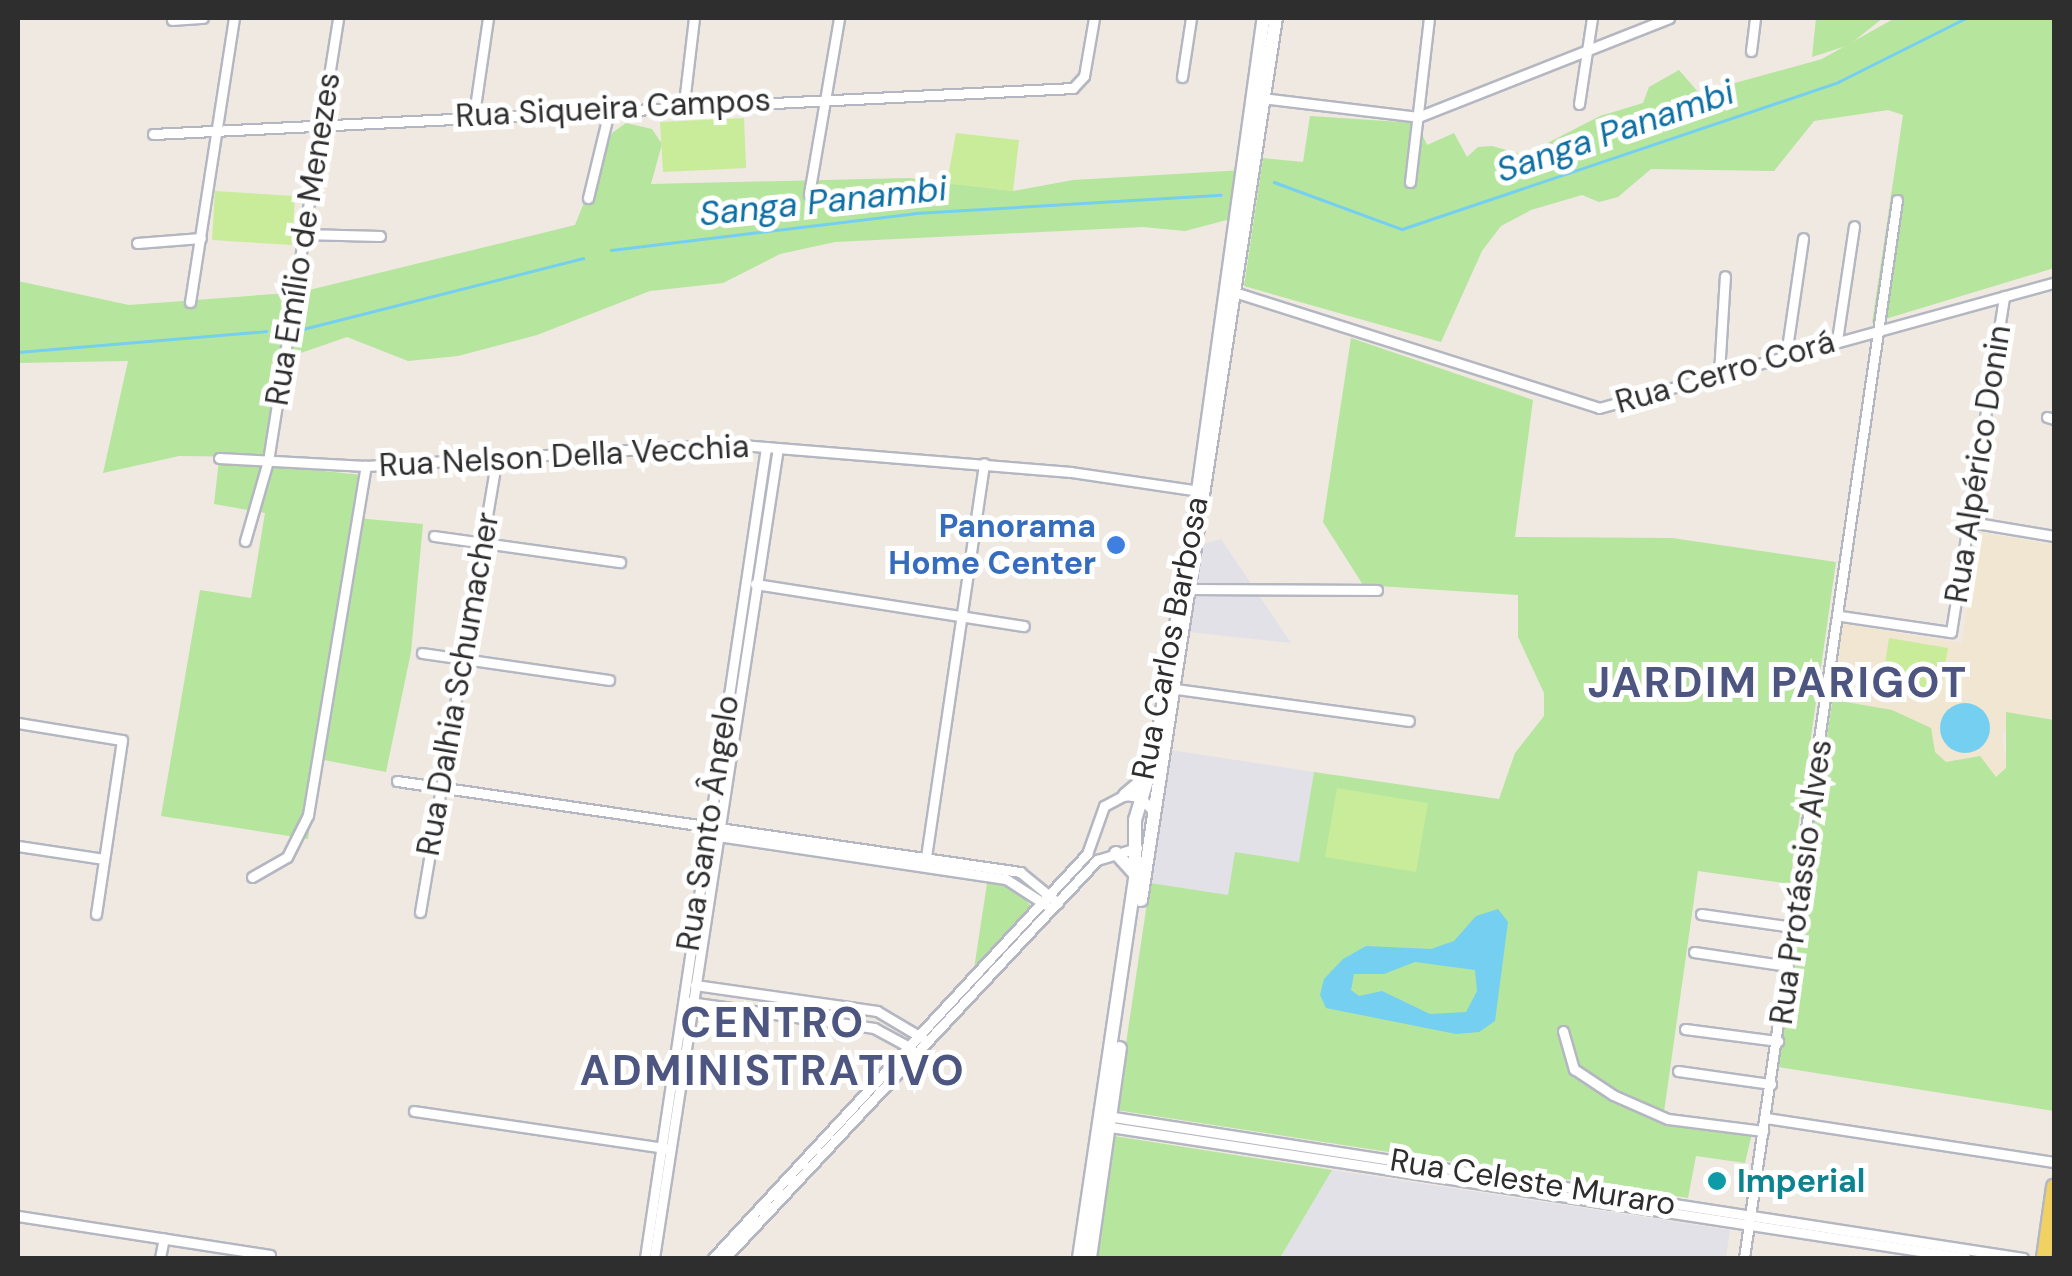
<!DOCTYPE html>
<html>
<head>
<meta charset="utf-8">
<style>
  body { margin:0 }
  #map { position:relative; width:2072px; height:1276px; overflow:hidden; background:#efe9e1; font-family:"DM Sans",sans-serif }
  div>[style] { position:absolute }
  .industrial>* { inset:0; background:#e3e1e8 }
  .education>* { inset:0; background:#f0e6d1 }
  .green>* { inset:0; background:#b6e59e }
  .pitch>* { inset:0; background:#c9ec9a }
  .water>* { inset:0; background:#75cff0 }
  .round { border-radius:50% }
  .stream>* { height:2.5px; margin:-1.25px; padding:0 1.25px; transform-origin:1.25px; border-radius:1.25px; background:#75cff0 }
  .roads { filter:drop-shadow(2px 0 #b4b7c1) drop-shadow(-2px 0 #b4b7c1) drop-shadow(0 2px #b4b7c1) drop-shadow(0 -2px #b4b7c1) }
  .street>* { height:9px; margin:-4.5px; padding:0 4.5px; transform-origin:4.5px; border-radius:4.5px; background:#fff }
  .secondary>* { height:12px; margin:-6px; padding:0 6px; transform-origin:6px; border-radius:6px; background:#fff }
  .primary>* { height:14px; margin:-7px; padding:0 7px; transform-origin:7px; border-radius:7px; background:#f2d163 }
  .dots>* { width:28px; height:28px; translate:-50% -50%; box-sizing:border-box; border:5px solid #fff; border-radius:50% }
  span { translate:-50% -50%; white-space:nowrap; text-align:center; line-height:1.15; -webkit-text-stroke:10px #fff; paint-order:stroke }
  .street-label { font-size:32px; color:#2e2e2e }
  .shop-label { font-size:32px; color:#366cbe; font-weight:700 }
  .right { translate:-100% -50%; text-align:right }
  .culture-label { font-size:32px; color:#0d838f; font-weight:700 }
  .left { translate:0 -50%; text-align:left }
  .water-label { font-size:35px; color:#0d6fa3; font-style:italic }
  .district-label { font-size:42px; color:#4d5680; font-weight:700; letter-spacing:2.5px }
  .frame { position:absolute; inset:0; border:20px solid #2e2e2e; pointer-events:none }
</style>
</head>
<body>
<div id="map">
  <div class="industrial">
    <i style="clip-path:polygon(1221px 539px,1291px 643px,1189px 632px,1203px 544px)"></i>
    <i style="clip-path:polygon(1171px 750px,1314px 772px,1299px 863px,1229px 896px,1150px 883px)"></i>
    <i style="clip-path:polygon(1332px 1170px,1730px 1230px,1726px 1258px,1280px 1258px)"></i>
  </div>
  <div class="education">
    <i style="clip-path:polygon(1979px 532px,2054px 545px,2054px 719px,2031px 716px,2002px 733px,2006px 768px,1996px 778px,1980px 756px,1946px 763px,1840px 700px,1834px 689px,1843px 624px,1962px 643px)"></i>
  </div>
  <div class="green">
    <i style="clip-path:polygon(1816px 18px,1883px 18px,1849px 45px,1812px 57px)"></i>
    <i style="clip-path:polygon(1895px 18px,2054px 18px,2054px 268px,1872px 323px,1903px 115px,1888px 110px,1814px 121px,1774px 171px,1651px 169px,1618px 197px,1599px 202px,1582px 195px,1531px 210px,1501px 226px,1482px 251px,1441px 342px,1244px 286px,1263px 158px,1303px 162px,1310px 116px,1417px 123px,1427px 145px,1454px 133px,1467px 157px,1478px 147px,1492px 146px,1524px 155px,1600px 116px,1643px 103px,1649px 87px,1679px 70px,1699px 93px,1822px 59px)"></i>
    <i style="clip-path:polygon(626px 123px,652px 129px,662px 144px,651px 184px,909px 178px,1013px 191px,1073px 180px,1244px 170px,1238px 217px,1185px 231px,1143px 227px,835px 242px,780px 254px,723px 283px,650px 291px,537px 335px,458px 356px,408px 361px,347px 337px,292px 356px,301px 292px,575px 225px,612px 133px)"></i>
    <i style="clip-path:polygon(18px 281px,129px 305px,288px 293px,264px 457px,179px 456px,103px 473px,128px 361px,18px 363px)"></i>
    <i style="clip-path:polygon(1351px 338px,1533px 400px,1515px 537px,1672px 538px,1836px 562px,1790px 884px,1698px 871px,1664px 1112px,1754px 1125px,1745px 1163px,1696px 1156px,1688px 1198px,1116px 1110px,1150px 883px,1228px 895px,1235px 852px,1299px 862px,1314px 772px,1499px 799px,1515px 753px,1544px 716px,1544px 693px,1518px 637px,1518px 595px,1363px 585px,1323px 522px)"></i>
    <i style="clip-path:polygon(219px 460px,362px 475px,356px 518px,423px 524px,411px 652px,386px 772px,319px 759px,308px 839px,161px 816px,200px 590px,251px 598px,265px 513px,214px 504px)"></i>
    <i style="clip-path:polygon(1834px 689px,1840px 701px,1892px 710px,1931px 728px,1935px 752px,1946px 762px,1980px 756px,1996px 777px,2006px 768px,2006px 712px,2054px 720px,2054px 1111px,1778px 1067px)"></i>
    <i style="clip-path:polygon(988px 877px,1007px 880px,1032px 907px,974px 969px)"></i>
    <i style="clip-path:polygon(1114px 1136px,1332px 1170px,1280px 1258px,1097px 1258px)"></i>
  </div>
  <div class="pitch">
    <i style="clip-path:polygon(744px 118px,746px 168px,663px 172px,660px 122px)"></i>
    <i style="clip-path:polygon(956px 133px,1019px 140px,1013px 191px,951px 184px,945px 193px)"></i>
    <i style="clip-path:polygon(215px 191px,295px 196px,292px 245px,212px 240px)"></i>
    <i style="clip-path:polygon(1889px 638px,1948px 648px,1940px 693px,1882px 684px)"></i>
    <i style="clip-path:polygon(1337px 788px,1428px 803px,1416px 872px,1325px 857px)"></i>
  </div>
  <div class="water">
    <i class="round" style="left:1940px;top:703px;width:50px;height:50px"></i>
    <i style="clip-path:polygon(evenodd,1498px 909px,1508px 922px,1495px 1021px,1479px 1032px,1456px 1034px,1326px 1008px,1320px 995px,1324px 979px,1343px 959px,1366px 946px,1431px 949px,1454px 941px,1476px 916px,1498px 909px,1415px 962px,1475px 970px,1477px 991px,1466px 1012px,1430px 1014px,1382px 991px,1359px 996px,1351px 990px,1354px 974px,1384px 974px,1415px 962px)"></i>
  </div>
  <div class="stream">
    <i style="left:1274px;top:182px;width:136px;rotate:20.2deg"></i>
    <i style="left:1402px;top:229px;width:460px;rotate:-18.6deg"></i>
    <i style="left:1838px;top:82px;width:143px;rotate:-26.6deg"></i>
    <i style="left:611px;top:250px;width:306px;rotate:-6.9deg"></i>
    <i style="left:915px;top:213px;width:306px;rotate:-3.4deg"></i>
    <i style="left:299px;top:330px;width:293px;rotate:-14.2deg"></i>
    <i style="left:18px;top:352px;width:249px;rotate:-4.8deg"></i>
  </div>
  <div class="roads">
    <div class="street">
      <i style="left:172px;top:20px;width:31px;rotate:-4deg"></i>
      <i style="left:1751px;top:51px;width:33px;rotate:-83deg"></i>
      <i style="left:1182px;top:77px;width:60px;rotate:-81.3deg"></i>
      <i style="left:1262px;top:98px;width:157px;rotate:6.9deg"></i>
      <i style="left:1418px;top:117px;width:270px;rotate:-21.5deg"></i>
      <i style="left:684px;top:103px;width:86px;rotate:-83.3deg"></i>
      <i style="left:1579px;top:104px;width:87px;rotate:-81.4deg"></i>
      <i style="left:474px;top:114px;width:97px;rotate:-81.7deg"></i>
      <i style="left:153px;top:134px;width:921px;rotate:-2.86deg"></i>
      <i style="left:1073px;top:88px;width:16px;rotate:-47deg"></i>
      <i style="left:1084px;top:76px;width:59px;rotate:-80.2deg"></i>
      <i style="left:1410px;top:182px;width:165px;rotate:-83.4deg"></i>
      <i style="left:809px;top:194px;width:179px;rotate:-80.3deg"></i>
      <i style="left:588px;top:198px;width:94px;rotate:-76.4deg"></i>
      <i style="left:303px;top:234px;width:77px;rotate:1.5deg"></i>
      <i style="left:137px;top:243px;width:64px;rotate:-4.5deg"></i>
      <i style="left:1231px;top:291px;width:386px;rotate:17.6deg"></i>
      <i style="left:1599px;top:408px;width:472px;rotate:-15.4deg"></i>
      <i style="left:190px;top:302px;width:287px;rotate:-81.2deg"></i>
      <i style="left:1837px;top:340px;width:115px;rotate:-81.5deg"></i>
      <i style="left:1786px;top:355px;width:118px;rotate:-81.7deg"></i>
      <i style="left:1719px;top:373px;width:97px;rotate:-86.5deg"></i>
      <i style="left:2047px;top:417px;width:7px;rotate:16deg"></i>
      <i style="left:219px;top:458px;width:147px;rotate:3.1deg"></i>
      <i style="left:366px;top:466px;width:364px;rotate:-3.5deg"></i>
      <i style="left:729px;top:444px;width:343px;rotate:4.7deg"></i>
      <i style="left:1071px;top:472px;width:129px;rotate:8.4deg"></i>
      <i style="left:1970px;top:522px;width:85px;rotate:9.5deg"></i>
      <i style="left:434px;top:536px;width:188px;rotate:8deg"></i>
      <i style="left:245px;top:541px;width:83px;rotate:-74deg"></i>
      <i style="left:268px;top:461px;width:448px;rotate:-81deg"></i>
      <i style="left:755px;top:584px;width:272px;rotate:8.9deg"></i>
      <i style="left:1192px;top:589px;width:185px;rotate:0.3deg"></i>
      <i style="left:1841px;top:616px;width:111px;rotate:8.3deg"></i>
      <i style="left:1951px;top:632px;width:340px;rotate:-81deg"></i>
      <i style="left:422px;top:653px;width:189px;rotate:8.2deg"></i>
      <i style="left:1176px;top:689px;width:235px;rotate:7.8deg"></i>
      <i style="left:18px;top:723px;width:105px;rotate:9.3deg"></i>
      <i style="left:122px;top:740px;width:176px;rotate:98.5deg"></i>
      <i style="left:397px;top:781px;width:630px;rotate:8.31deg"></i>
      <i style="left:1020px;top:872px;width:49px;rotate:39.2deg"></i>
      <i style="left:718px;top:836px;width:291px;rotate:8.5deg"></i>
      <i style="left:1006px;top:879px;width:48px;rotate:33deg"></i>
      <i style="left:18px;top:846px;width:87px;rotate:8.6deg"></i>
      <i style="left:926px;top:857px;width:398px;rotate:-81.6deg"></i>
      <i style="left:252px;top:877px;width:40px;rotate:-29.7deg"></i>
      <i style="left:287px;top:857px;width:47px;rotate:-63.4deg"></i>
      <i style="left:308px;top:815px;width:354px;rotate:-80.6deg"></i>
      <i style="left:420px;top:912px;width:462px;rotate:-80.4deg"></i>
      <i style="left:1701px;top:914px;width:93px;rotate:8deg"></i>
      <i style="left:1694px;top:952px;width:95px;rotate:8.5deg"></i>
      <i style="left:695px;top:985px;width:184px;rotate:8.1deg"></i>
      <i style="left:877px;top:1011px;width:55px;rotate:30.8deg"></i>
      <i style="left:689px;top:1002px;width:187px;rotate:8deg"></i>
      <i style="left:874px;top:1028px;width:42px;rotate:28.4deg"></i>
      <i style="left:1685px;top:1029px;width:94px;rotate:7.4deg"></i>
      <i style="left:1563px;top:1031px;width:40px;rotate:74deg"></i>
      <i style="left:1574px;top:1069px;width:47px;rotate:33.7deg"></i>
      <i style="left:1613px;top:1095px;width:60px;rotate:23.6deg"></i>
      <i style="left:1668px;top:1119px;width:96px;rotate:7.2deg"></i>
      <i style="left:1678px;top:1071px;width:94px;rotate:8deg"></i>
      <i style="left:414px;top:1111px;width:253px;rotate:8.4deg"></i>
      <i style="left:1107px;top:1116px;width:927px;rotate:8.81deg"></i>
      <i style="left:1766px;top:1118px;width:291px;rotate:8.7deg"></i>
      <i style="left:1104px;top:1126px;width:872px;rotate:8.71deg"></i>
      <i style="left:18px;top:1216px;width:255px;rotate:8.8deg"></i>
      <i style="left:160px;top:1258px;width:20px;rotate:-79deg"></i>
      <i style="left:645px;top:1258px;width:820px;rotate:-81.51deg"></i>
      <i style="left:654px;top:1258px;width:819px;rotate:-81.3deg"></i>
      <i style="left:713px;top:1258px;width:551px;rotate:-47.21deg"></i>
      <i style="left:1087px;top:854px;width:51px;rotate:-70.5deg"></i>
      <i style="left:1104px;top:806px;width:24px;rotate:-28deg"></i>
      <i style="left:1125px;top:795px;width:15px;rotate:8deg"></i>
      <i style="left:1140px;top:797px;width:19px;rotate:47deg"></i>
      <i style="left:725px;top:1258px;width:545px;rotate:-46.93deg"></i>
      <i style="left:1097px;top:860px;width:42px;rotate:-16.7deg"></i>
      <i style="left:1744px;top:1258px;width:1069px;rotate:-81.77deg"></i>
    </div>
    <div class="secondary">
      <i style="left:1125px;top:795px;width:23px;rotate:-40deg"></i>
      <i style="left:1116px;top:853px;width:25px;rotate:48deg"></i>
      <i style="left:1141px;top:900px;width:892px;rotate:-81.3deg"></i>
      <i style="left:1079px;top:1258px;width:383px;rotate:-81.6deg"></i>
      <i style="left:1135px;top:879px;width:59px;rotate:-90deg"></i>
      <i style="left:1135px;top:820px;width:69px;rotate:-73.1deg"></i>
      <i style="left:1155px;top:754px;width:266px;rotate:-80.7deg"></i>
      <i style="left:1198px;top:491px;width:478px;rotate:-82.1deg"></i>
      <i style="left:1090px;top:1258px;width:212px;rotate:-81.9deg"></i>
    </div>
    <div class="primary">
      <i style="left:2044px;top:1258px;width:72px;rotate:-82deg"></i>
    </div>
  </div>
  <div class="dots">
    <i style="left:1116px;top:545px;background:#3f7fe0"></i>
    <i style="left:1717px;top:1181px;background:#0f9aa8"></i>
  </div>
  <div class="street-label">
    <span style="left:613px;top:108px;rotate:-3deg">Rua Siqueira Campos</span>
    <span style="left:303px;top:239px;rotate:-81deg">Rua Emílio de Menezes</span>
    <span style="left:1725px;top:372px;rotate:-16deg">Rua Cerro Corá</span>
    <span style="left:564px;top:456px;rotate:-3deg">Rua Nelson Della Vecchia</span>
    <span style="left:1978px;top:464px;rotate:-81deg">Rua Alpérico Donin</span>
    <span style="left:1170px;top:638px;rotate:-79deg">Rua Carlos Barbosa</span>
    <span style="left:458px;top:684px;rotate:-80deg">Rua Dalhia Schumacher</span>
    <span style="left:708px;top:823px;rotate:-81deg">Rua Santo Ângelo</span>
    <span style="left:1801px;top:882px;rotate:-82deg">Rua Protássio Alves</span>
    <span style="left:1533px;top:1182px;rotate:9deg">Rua Celeste Muraro</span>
  </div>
  <div class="shop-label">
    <span class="right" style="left:1096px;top:545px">Panorama<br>Home Center</span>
  </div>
  <div class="culture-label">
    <span class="left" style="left:1737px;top:1181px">Imperial</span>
  </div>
  <div class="water-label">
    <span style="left:1615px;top:131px;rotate:-19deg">Sanga Panambi</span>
    <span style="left:823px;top:201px;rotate:-6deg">Sanga Panambi</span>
  </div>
  <div class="district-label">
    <span style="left:1778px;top:683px">JARDIM PARIGOT</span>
    <span style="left:773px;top:1047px">CENTRO<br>ADMINISTRATIVO</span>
  </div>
  <div class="frame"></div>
</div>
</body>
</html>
